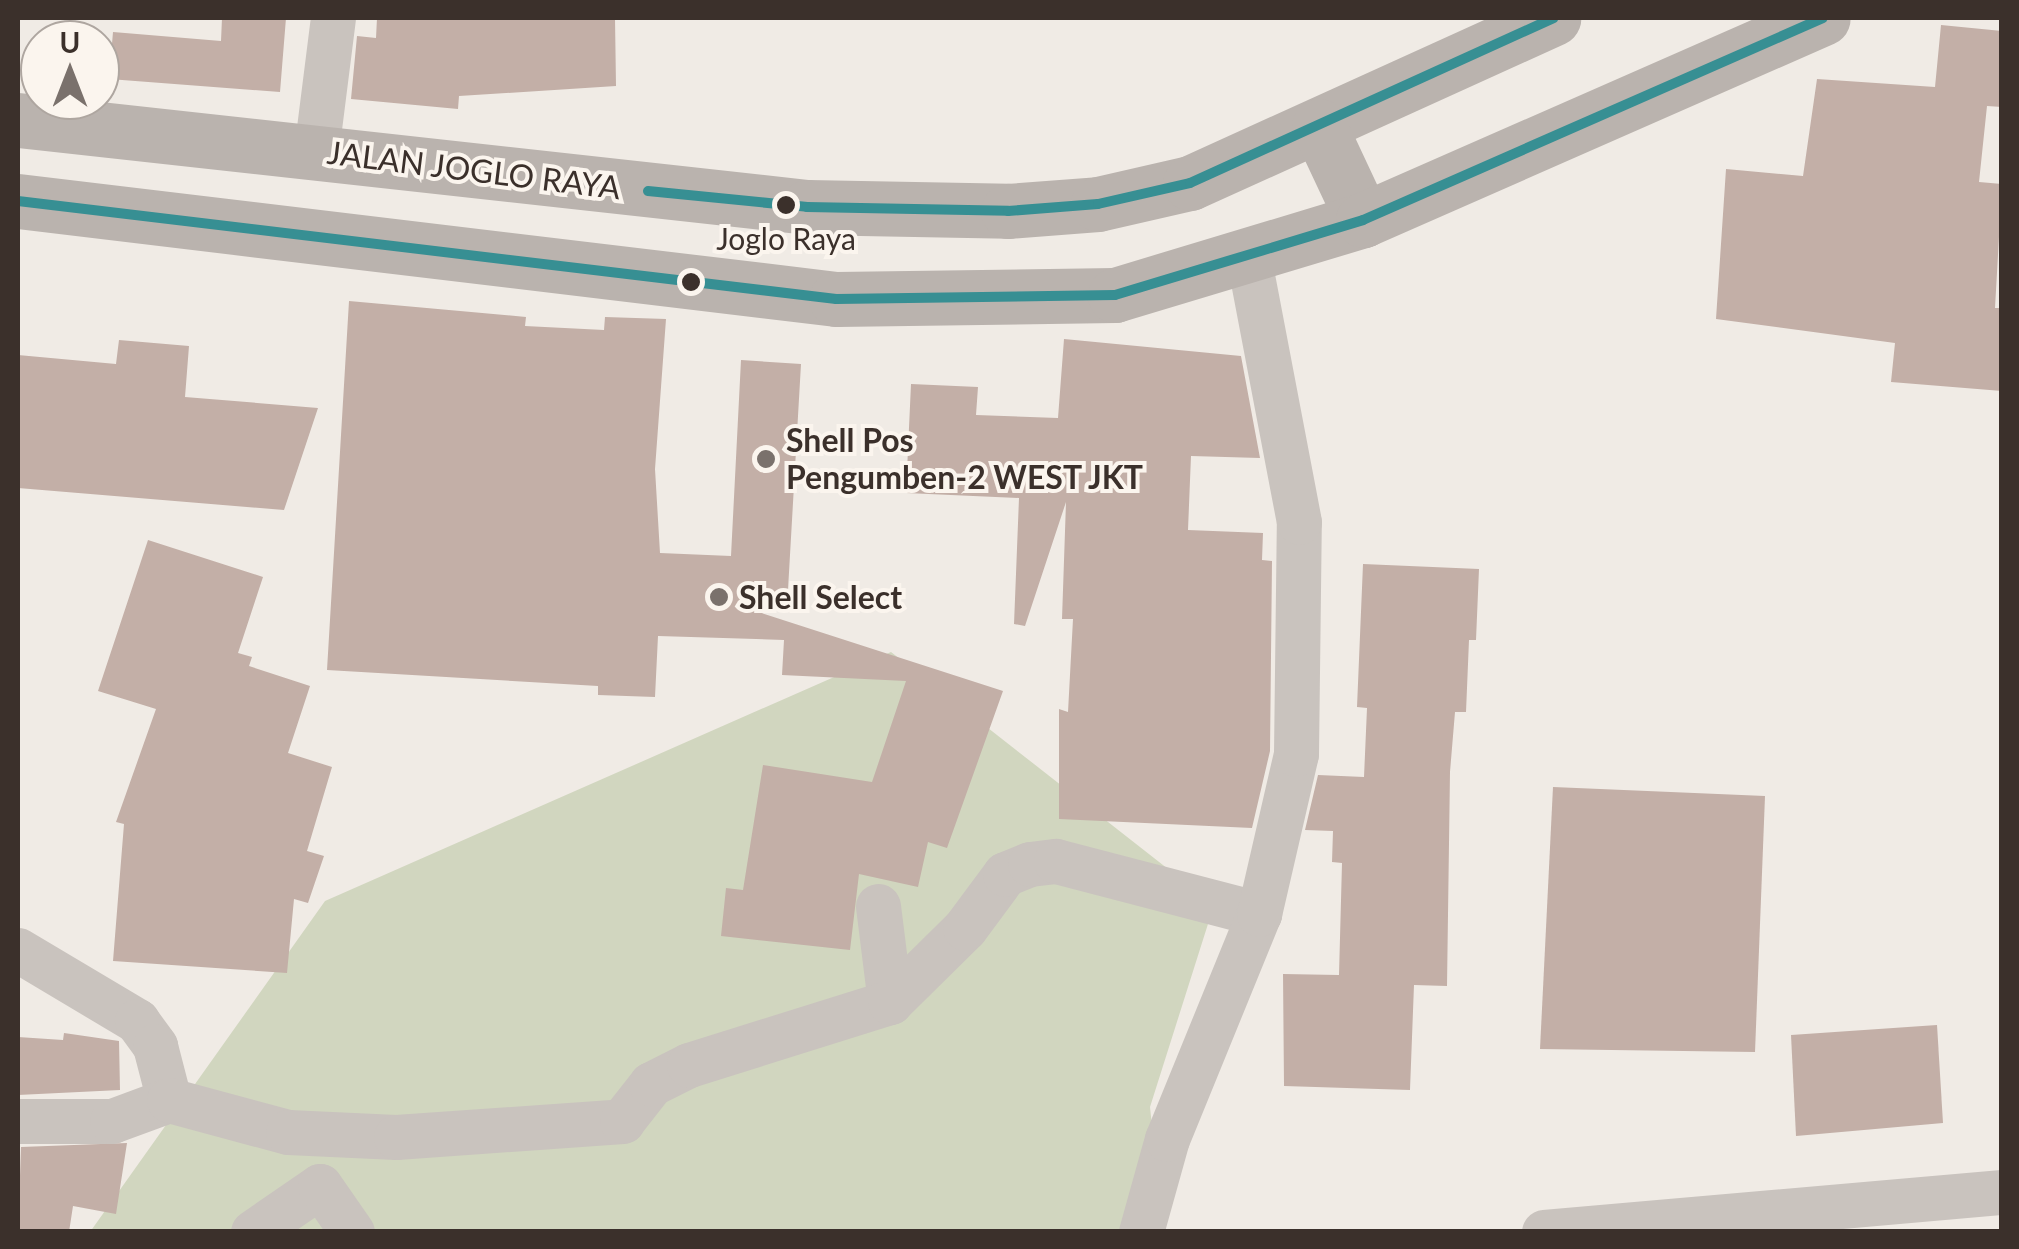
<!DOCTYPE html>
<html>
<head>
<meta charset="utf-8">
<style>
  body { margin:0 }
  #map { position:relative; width:2019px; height:1249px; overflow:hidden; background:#f0ebe5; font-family:Lato,sans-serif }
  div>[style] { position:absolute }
  .green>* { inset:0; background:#d1d6bf }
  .building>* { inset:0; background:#c3afa7 }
  .minor>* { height:45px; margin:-22.5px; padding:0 22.5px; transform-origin:22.5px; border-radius:22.5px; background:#c9c3be }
  .secondary>* { height:55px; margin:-27.5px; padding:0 27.5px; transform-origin:27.5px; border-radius:27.5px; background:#bab3ae }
  .bus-1>* { height:10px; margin:-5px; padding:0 5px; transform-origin:5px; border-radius:5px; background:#378f93 }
  .dots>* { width:28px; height:28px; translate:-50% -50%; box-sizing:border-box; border:5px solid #fbf5ee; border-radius:50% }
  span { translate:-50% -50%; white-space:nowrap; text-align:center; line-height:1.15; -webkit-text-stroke:8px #fbf5ee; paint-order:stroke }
  .bus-label { font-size:30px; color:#3b302b }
  .street-label { font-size:32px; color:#3b302b }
  .poi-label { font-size:32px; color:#3b302b; font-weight:700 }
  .left { translate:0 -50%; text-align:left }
  .frame { position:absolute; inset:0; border:20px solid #3b302b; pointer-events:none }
  .north { position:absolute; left:20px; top:20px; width:100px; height:100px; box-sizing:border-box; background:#fbf5ee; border:2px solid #aea6a0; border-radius:50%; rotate:0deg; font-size:28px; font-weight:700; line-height:40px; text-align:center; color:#3b302b }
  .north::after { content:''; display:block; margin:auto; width:35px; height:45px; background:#7a716c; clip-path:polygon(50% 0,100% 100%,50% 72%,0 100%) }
</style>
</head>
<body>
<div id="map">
  <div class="green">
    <i style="clip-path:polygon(891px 652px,1214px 905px,1150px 1107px,1163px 1231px,90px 1232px,325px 901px)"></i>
  </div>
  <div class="building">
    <i style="clip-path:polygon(222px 18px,286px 18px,280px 92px,109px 79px,113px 32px,221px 41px)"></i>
    <i style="clip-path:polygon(377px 18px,615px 18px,616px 86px,459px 96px,458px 109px,351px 99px,357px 36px,376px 38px)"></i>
    <i style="clip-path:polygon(1941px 25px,2002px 31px,2002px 107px,1987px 106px,1979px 182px,2002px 184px,1995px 308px,2002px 308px,2002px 391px,1891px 382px,1895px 343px,1716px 319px,1726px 169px,1803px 176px,1817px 79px,1935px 87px)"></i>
    <i style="clip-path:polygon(349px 301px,526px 317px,525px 326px,604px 330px,605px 317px,666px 319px,655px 469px,660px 553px,731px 556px,741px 360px,801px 364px,787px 607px,749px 609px,1003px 691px,947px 848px,928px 842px,918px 887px,859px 874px,850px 950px,721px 936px,726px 888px,743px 890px,763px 765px,872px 782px,906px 681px,782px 675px,784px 640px,658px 636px,655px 697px,598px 695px,598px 686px,327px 670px)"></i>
    <i style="clip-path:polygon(1064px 339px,1241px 356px,1260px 458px,1191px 456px,1188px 530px,1263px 533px,1262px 560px,1272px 561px,1270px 751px,1252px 828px,1059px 819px,1059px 709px,1068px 712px,1073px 619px,1062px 619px,1066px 502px,1025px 626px,1014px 624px,1019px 498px,906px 493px,911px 384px,978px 387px,976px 415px,1058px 418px)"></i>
    <i style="clip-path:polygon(119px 340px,189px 346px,185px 397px,318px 408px,284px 510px,18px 488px,18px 355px,116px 364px)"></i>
    <i style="clip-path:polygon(148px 540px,263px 577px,238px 653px,252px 657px,249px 666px,310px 686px,288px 753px,332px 767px,307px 851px,324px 856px,308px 903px,294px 899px,287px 973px,113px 961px,124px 824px,116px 822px,156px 709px,98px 691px)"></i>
    <i style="clip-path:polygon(1363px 564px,1479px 569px,1476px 640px,1469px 640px,1466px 712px,1455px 712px,1450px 772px,1447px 986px,1414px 985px,1410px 1090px,1284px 1086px,1283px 974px,1339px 975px,1342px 863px,1332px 862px,1333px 831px,1305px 830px,1318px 775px,1364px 777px,1367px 708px,1357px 707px)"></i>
    <i style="clip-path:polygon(1553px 787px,1765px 796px,1755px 1052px,1540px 1049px)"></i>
    <i style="clip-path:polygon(1937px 1025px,1943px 1123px,1796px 1136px,1791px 1035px)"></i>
    <i style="clip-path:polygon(64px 1033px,119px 1041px,120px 1090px,18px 1095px,18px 1037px,63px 1040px)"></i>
    <i style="clip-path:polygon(127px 1143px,116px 1214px,73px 1206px,69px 1232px,18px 1232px,21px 1147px)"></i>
  </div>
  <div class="minor">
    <i style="left:316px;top:152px;width:135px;rotate:-82.8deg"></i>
    <i style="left:878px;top:906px;width:97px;rotate:82.9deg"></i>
    <i style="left:18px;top:950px;width:139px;rotate:30.8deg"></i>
    <i style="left:137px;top:1021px;width:31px;rotate:54deg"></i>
    <i style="left:155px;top:1046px;width:56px;rotate:75.5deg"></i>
    <i style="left:18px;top:1121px;width:94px"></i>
    <i style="left:112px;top:1121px;width:61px;rotate:-20.2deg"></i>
    <i style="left:169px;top:1100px;width:123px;rotate:15.1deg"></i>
    <i style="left:288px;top:1132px;width:108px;rotate:2.7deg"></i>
    <i style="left:396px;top:1137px;width:227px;rotate:-4deg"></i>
    <i style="left:622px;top:1121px;width:47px;rotate:-51.9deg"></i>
    <i style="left:651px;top:1084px;width:42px;rotate:-26.6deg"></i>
    <i style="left:689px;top:1065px;width:211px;rotate:-17.4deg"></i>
    <i style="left:890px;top:1002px;width:105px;rotate:-44.6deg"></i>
    <i style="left:965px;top:928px;width:67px;rotate:-53.5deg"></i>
    <i style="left:1005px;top:874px;width:27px;rotate:-22deg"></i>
    <i style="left:1030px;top:864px;width:26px;rotate:-7deg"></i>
    <i style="left:1056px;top:861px;width:210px;rotate:14.6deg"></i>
    <i style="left:253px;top:1232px;width:81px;rotate:-34.5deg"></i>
    <i style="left:320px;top:1186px;width:56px;rotate:55.2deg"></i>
    <i style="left:1141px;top:1232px;width:97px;rotate:-74.4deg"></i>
    <i style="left:1167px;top:1139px;width:243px;rotate:-67.8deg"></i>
    <i style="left:1259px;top:914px;width:164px;rotate:-77deg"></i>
    <i style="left:1296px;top:754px;width:232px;rotate:-89.3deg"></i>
    <i style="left:1299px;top:522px;width:267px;rotate:-100.8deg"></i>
    <i style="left:1544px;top:1232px;width:460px;rotate:-5deg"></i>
  </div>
  <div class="secondary">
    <i style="left:18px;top:120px;width:794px;rotate:6.29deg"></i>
    <i style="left:807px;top:207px;width:201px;rotate:1.1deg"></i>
    <i style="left:1008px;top:211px;width:90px;rotate:-4.4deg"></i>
    <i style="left:1098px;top:204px;width:94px;rotate:-12.9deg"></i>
    <i style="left:1190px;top:183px;width:399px;rotate:-24.4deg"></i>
    <i style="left:1319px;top:126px;width:104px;rotate:64.9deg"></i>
    <i style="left:18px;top:201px;width:824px;rotate:6.83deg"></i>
    <i style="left:836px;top:299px;width:279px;rotate:-0.8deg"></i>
    <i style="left:1115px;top:295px;width:259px;rotate:-16.8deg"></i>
    <i style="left:1363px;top:220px;width:502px;rotate:-23.71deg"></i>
  </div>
  <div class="bus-1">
    <i style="left:648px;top:191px;width:160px;rotate:5.7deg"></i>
    <i style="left:807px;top:207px;width:201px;rotate:1.1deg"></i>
    <i style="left:1008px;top:211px;width:90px;rotate:-4.4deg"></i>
    <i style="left:1098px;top:204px;width:94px;rotate:-12.9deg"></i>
    <i style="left:1190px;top:183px;width:399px;rotate:-24.4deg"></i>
    <i style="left:18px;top:201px;width:824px;rotate:6.83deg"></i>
    <i style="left:836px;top:299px;width:279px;rotate:-0.8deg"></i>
    <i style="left:1115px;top:295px;width:259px;rotate:-16.8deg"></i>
    <i style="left:1363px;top:220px;width:502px;rotate:-23.71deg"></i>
  </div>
  <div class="dots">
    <i style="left:786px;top:205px;background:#3b302b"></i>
    <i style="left:691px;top:282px;background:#3b302b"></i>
    <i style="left:766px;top:459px;background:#7a716c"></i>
    <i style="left:719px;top:597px;background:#7a716c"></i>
  </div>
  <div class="bus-label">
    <span style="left:786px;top:238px">Joglo Raya</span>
  </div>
  <div class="street-label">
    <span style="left:474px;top:170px;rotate:7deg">JALAN JOGLO RAYA</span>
  </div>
  <div class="poi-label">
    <span class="left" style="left:786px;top:459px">Shell Pos<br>Pengumben-2 WEST JKT</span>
    <span class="left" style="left:739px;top:597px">Shell Select</span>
  </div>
  <div class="frame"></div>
  <div class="north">U</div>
</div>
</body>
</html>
